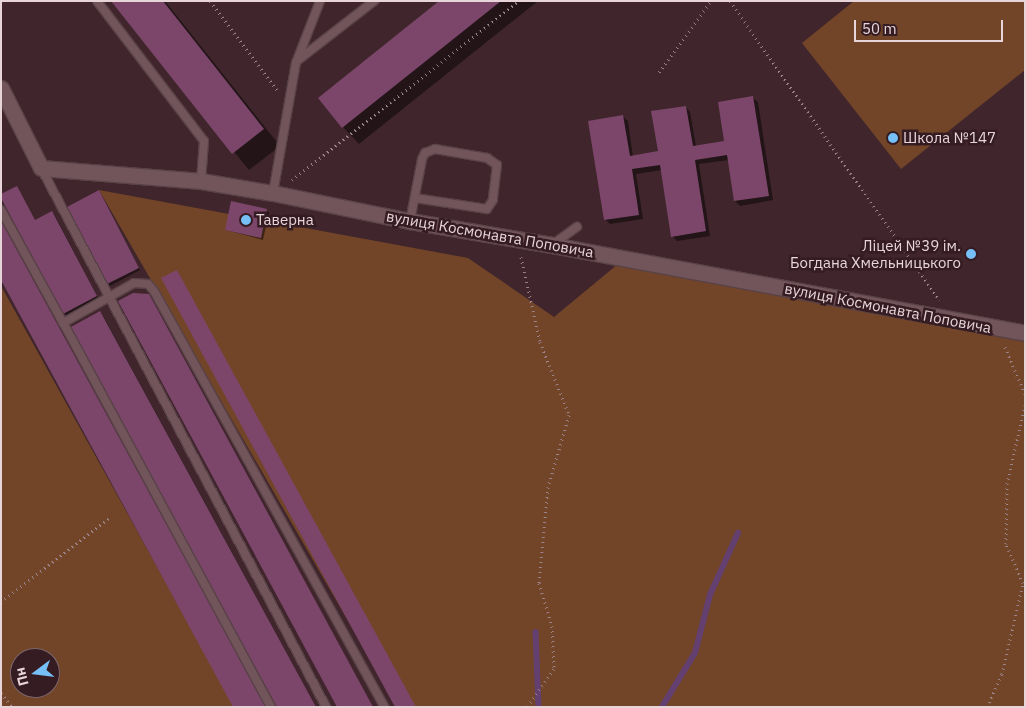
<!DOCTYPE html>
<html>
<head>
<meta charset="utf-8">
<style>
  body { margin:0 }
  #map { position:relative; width:1026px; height:708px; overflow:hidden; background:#40262c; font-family:"IBM Plex Sans",sans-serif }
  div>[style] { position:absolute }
  .green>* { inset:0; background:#724528 }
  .shadow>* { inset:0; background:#0007 }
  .stream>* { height:5.5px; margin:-2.75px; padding:0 2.75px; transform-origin:2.75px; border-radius:2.75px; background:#634070 }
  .building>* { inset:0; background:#7b466a }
  .path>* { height:3px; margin-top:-1.5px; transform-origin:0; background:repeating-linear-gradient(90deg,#9a8489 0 1px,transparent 0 5px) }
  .roads { filter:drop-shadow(1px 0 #584247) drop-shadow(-1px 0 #584247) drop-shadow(0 1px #584247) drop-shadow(0 -1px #584247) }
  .lane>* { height:8px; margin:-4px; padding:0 4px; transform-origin:4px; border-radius:4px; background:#72545b }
  .street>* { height:15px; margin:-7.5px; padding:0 7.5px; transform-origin:7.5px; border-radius:7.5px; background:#72545b }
  .dots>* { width:14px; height:14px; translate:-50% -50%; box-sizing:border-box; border:2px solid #351c22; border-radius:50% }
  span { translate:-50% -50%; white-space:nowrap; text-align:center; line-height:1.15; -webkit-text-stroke:5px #351c22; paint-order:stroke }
  .poi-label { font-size:15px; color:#e7d5d9 }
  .left { translate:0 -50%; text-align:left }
  .right { translate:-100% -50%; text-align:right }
  .street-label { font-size:15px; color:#e7d5d9 }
  .frame { position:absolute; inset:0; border:2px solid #e7d5d9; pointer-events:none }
  .north { position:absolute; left:10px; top:648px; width:50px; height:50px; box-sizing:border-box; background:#351c22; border:1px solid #7c666b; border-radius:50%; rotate:255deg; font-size:14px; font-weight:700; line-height:20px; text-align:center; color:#e7d5d9 }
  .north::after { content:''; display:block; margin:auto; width:18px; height:22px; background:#77bff7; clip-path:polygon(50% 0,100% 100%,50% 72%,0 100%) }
  .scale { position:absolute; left:854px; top:20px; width:149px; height:22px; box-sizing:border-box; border:2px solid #e7d5d9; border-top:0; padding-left:6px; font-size:15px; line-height:18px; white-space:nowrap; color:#e7d5d9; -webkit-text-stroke:4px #351c22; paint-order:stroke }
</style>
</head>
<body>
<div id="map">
  <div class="green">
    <i style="clip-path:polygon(854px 1px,1025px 1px,1025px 70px,901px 169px,802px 43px)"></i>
    <i style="clip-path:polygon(99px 190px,468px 258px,554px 317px,618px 264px,1025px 342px,1025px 707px,398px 707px)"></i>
    <i style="clip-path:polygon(evenodd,1px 286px,235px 707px,1px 707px,1px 286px,20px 658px,50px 658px,50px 688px,20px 688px,20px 658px)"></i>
  </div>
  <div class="shadow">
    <i style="clip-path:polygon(112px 1px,165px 1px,280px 146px,249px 170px)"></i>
    <i style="clip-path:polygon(441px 1px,538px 1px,359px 144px,343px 127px)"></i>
    <i style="clip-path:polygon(753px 98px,758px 102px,773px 200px,740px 206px,735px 201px,729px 160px,699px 164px,710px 236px,677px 241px,672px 236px,662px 170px,636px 174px,643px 219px,610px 224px,605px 219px,623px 117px,628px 121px,633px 157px,659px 153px,686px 107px,690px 112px,696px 146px,726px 142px)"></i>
    <i style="clip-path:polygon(17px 188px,35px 221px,54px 214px,98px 298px,66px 316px,64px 314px,1px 196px)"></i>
    <i style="clip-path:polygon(99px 192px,140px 270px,110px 286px,69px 207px)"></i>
    <i style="clip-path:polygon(232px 203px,269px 212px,263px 240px,226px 230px)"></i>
    <i style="clip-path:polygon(102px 314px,316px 707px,278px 707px)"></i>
  </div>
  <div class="stream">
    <i style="left:536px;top:632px;width:75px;rotate:87.7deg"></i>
    <i style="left:662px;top:707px;width:63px;rotate:-58.6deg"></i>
    <i style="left:695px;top:653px;width:60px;rotate:-75.5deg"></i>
    <i style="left:710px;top:595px;width:68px;rotate:-65.7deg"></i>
  </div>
  <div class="building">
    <i style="clip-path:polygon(111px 1px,163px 1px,264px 129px,232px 154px)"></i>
    <i style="clip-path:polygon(439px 1px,501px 1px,342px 128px,318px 98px)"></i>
    <i style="clip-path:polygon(753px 96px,769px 196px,734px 201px,727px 155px,695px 160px,706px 231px,671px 237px,660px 165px,632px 169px,639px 215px,604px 220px,588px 121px,623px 115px,630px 156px,658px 151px,651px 111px,686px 106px,693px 146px,724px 141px,718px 102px)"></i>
    <i style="clip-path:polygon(17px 186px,35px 220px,52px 211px,97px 296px,63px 314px,1px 198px,1px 194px)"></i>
    <i style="clip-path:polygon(99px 190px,139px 268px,107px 284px,67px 207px)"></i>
    <i style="clip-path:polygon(231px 201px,267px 209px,261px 238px,225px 230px)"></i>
    <i style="clip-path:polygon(1px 221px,266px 707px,233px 707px,1px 280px)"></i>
    <i style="clip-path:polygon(177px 270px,416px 707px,395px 707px,161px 278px)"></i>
    <i style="clip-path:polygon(133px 293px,149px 294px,373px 707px,337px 707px,118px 301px)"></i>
    <i style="clip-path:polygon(100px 311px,316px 707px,277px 707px,69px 328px)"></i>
  </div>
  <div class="path">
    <i style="left:210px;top:1px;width:111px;rotate:53deg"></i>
    <i style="left:730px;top:1px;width:365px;rotate:55deg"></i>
    <i style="left:659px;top:72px;width:88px;rotate:-53.8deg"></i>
    <i style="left:292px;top:180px;width:289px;rotate:-38.3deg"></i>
    <i style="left:521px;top:257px;width:87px;rotate:77.4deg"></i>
    <i style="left:540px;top:342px;width:79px;rotate:68.3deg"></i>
    <i style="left:569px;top:415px;width:75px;rotate:106.3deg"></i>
    <i style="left:548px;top:487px;width:96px;rotate:95.4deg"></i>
    <i style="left:539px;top:583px;width:45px;rotate:73.2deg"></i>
    <i style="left:552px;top:626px;width:43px;rotate:87.3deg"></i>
    <i style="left:554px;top:669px;width:47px;rotate:125.4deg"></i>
    <i style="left:1005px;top:347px;width:51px;rotate:66.9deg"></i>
    <i style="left:1px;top:602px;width:137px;rotate:-37.9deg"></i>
    <i style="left:1px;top:693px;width:18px;rotate:52deg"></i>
    <i style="left:987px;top:707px;width:36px;rotate:-66deg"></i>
    <i style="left:1002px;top:674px;width:93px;rotate:-77deg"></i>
    <i style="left:1023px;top:583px;width:43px;rotate:-113.6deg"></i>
    <i style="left:1006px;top:544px;width:60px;rotate:-89deg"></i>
    <i style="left:1007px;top:484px;width:81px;rotate:-77.2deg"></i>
  </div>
  <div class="roads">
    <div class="lane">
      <i style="left:97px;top:1px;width:176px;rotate:52.6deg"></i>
      <i style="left:204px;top:141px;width:40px;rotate:94.3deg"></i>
      <i style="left:297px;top:61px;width:98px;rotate:-37.9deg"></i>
      <i style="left:41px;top:168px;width:610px;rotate:62.13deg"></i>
      <i style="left:273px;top:193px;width:132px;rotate:-80deg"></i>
      <i style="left:296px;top:63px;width:66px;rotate:-68.8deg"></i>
      <i style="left:1px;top:210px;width:129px;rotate:61.2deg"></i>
      <i style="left:410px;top:221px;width:63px;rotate:-79deg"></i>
      <i style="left:422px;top:159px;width:7px;rotate:-63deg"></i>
      <i style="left:425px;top:153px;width:11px;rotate:-22deg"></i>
      <i style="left:435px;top:149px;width:53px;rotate:9.8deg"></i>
      <i style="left:487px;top:158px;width:12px;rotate:35deg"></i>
      <i style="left:497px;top:165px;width:35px;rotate:97deg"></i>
      <i style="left:493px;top:200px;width:11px;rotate:124deg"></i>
      <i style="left:487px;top:209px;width:73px;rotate:-171.3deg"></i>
      <i style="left:552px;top:245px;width:31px;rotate:-36deg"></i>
      <i style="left:271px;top:707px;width:437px;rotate:-118.4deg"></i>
      <i style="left:63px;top:323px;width:81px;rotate:-29.4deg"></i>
      <i style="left:134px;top:283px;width:14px;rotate:4deg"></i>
      <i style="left:148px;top:284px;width:9px;rotate:49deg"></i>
      <i style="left:154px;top:291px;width:476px;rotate:61deg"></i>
    </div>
    <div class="street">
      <i style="left:1px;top:88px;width:89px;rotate:63.4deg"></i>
      <i style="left:41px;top:168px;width:161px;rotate:4.6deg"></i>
      <i style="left:201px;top:181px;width:73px;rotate:9.5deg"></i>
      <i style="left:273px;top:193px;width:140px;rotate:11.6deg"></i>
      <i style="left:410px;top:221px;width:144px;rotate:9.6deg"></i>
      <i style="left:552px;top:245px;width:481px;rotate:10.5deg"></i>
    </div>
  </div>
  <div class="dots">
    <i style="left:893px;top:138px;background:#77bff7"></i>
    <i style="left:246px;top:220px;background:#77bff7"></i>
    <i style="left:971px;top:254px;background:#77bff7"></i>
  </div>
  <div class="poi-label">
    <span class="left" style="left:903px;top:138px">Школа №147</span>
    <span class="left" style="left:256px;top:220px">Таверна</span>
    <span class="right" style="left:961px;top:254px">Ліцей №39 ім.<br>Богдана Хмельницького</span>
  </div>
  <div class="street-label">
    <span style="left:490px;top:234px;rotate:10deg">вулиця Космонавта Поповича</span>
    <span style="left:888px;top:308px;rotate:11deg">вулиця Космонавта Поповича</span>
  </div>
  <div class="frame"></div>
  <div class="north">Пн</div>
  <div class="scale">50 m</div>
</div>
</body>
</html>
